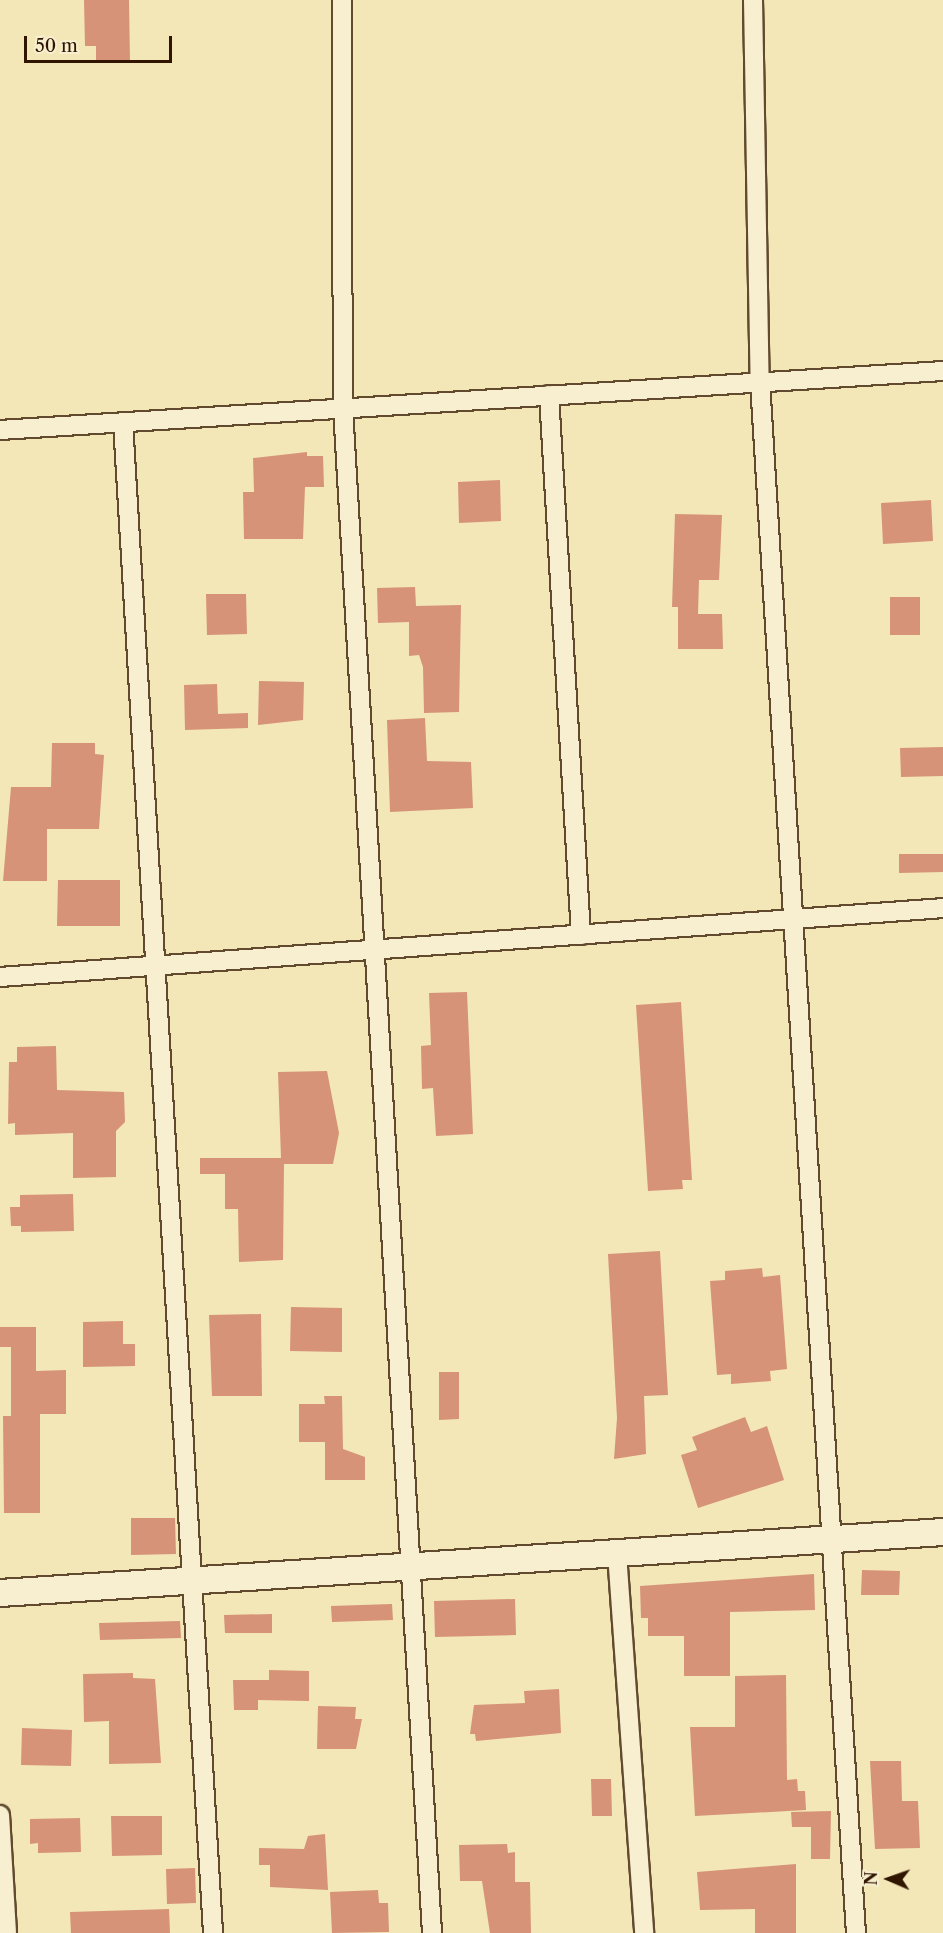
<!DOCTYPE html>
<html>
<head>
<meta charset="utf-8">
<style>
  body { margin:0 }
  #map { position:relative; width:943px; height:1933px; overflow:hidden; background:#f3e6b7; font-family:"Libre Caslon Text",serif }
  div>[style] { position:absolute }
  .building>* { inset:0; background:#d69378 }
  .roads { filter:drop-shadow(2px 0 #614a2e) drop-shadow(-2px 0 #614a2e) drop-shadow(0 2px #614a2e) drop-shadow(0 -2px #614a2e) }
  .minor>* { height:18px; margin:-9px; padding:0 9px; transform-origin:9px; border-radius:9px; background:#f7efd0 }
  .secondary>* { height:26px; margin:-13px; padding:0 13px; transform-origin:13px; border-radius:13px; background:#f7efd0 }
  span { translate:-50% -50%; white-space:nowrap; text-align:center; line-height:1.15; -webkit-text-stroke:4.5px #f7efd0; paint-order:stroke }
  .north { position:absolute; left:859px; top:1849px; width:60px; height:60px; -webkit-text-stroke:4px #f7efd0; paint-order:stroke; rotate:272deg; font-size:16px; font-weight:700; line-height:24px; text-align:center; color:#301600 }
  .north::after { content:''; display:block; margin:auto; width:21px; height:27px; background:#301600; clip-path:polygon(50% 0,100% 100%,50% 72%,0 100%) }
  .scale { position:absolute; left:24px; top:36px; width:148px; height:27px; box-sizing:border-box; border:3px solid #301600; border-top:0; padding-left:8px; font-size:18px; line-height:21px; white-space:nowrap; color:#301600; -webkit-text-stroke:4px #f7efd0; paint-order:stroke }
</style>
</head>
<body>
<div id="map">
  <div class="building">
    <i style="clip-path:polygon(84px 0,129px 0,130px 61px,96px 61px,96px 46px,85px 46px)"></i>
    <i style="clip-path:polygon(307px 452px,307px 456px,323px 456px,324px 487px,305px 487px,303px 539px,244px 539px,243px 492px,254px 492px,253px 458px)"></i>
    <i style="clip-path:polygon(500px 480px,501px 521px,459px 523px,458px 482px)"></i>
    <i style="clip-path:polygon(931px 500px,933px 541px,883px 544px,881px 503px)"></i>
    <i style="clip-path:polygon(675px 514px,722px 515px,719px 580px,699px 580px,698px 614px,722px 614px,723px 649px,678px 649px,678px 607px,672px 607px)"></i>
    <i style="clip-path:polygon(415px 587px,416px 606px,461px 605px,459px 712px,424px 713px,423px 667px,419px 655px,409px 656px,409px 622px,378px 623px,377px 588px)"></i>
    <i style="clip-path:polygon(206px 594px,246px 594px,247px 634px,207px 635px)"></i>
    <i style="clip-path:polygon(890px 597px,920px 597px,920px 635px,890px 635px)"></i>
    <i style="clip-path:polygon(259px 681px,304px 682px,303px 720px,258px 725px)"></i>
    <i style="clip-path:polygon(217px 684px,218px 714px,248px 713px,248px 728px,185px 730px,184px 685px)"></i>
    <i style="clip-path:polygon(425px 718px,427px 761px,471px 762px,473px 808px,390px 812px,387px 720px)"></i>
    <i style="clip-path:polygon(52px 743px,95px 743px,95px 754px,104px 755px,99px 829px,47px 829px,47px 881px,3px 881px,11px 787px,51px 787px)"></i>
    <i style="clip-path:polygon(943px 747px,943px 776px,901px 777px,900px 748px)"></i>
    <i style="clip-path:polygon(899px 854px,943px 854px,943px 872px,899px 873px)"></i>
    <i style="clip-path:polygon(58px 880px,120px 880px,120px 926px,57px 926px)"></i>
    <i style="clip-path:polygon(467px 992px,473px 1134px,436px 1136px,433px 1088px,422px 1089px,421px 1046px,431px 1045px,429px 993px)"></i>
    <i style="clip-path:polygon(681px 1002px,692px 1180px,682px 1180px,683px 1189px,648px 1191px,636px 1005px)"></i>
    <i style="clip-path:polygon(56px 1046px,57px 1090px,124px 1092px,125px 1122px,116px 1131px,116px 1177px,73px 1178px,73px 1133px,15px 1135px,15px 1123px,8px 1124px,9px 1062px,17px 1062px,17px 1047px)"></i>
    <i style="clip-path:polygon(327px 1071px,339px 1133px,333px 1164px,284px 1164px,283px 1260px,239px 1262px,238px 1209px,225px 1209px,225px 1174px,200px 1174px,200px 1158px,281px 1158px,278px 1072px)"></i>
    <i style="clip-path:polygon(73px 1194px,74px 1231px,21px 1232px,21px 1226px,11px 1226px,10px 1207px,20px 1207px,20px 1195px)"></i>
    <i style="clip-path:polygon(660px 1251px,668px 1395px,644px 1396px,646px 1454px,614px 1459px,617px 1418px,608px 1254px)"></i>
    <i style="clip-path:polygon(762px 1268px,763px 1277px,780px 1275px,787px 1369px,770px 1371px,771px 1381px,731px 1384px,731px 1374px,717px 1375px,710px 1281px,725px 1280px,725px 1271px)"></i>
    <i style="clip-path:polygon(291px 1307px,342px 1308px,342px 1352px,290px 1351px)"></i>
    <i style="clip-path:polygon(261px 1314px,262px 1396px,212px 1396px,209px 1315px)"></i>
    <i style="clip-path:polygon(123px 1321px,123px 1344px,135px 1344px,135px 1366px,83px 1367px,83px 1322px)"></i>
    <i style="clip-path:polygon(0 1327px,36px 1327px,36px 1371px,66px 1370px,66px 1414px,40px 1414px,40px 1513px,4px 1513px,3px 1416px,11px 1416px,11px 1347px,0 1347px)"></i>
    <i style="clip-path:polygon(439px 1372px,459px 1372px,459px 1419px,439px 1420px)"></i>
    <i style="clip-path:polygon(324px 1396px,342px 1396px,343px 1449px,365px 1457px,365px 1480px,325px 1480px,325px 1442px,299px 1442px,299px 1404px,325px 1404px)"></i>
    <i style="clip-path:polygon(745px 1417px,751px 1432px,767px 1426px,784px 1480px,698px 1508px,681px 1455px,697px 1450px,692px 1437px)"></i>
    <i style="clip-path:polygon(131px 1518px,175px 1518px,176px 1554px,131px 1555px)"></i>
    <i style="clip-path:polygon(862px 1570px,900px 1571px,899px 1595px,861px 1595px)"></i>
    <i style="clip-path:polygon(814px 1574px,815px 1610px,730px 1612px,730px 1676px,684px 1676px,684px 1636px,648px 1636px,648px 1618px,641px 1618px,640px 1586px)"></i>
    <i style="clip-path:polygon(515px 1599px,516px 1635px,435px 1637px,434px 1601px)"></i>
    <i style="clip-path:polygon(392px 1604px,393px 1620px,332px 1622px,331px 1606px)"></i>
    <i style="clip-path:polygon(272px 1614px,272px 1633px,225px 1633px,224px 1615px)"></i>
    <i style="clip-path:polygon(180px 1621px,181px 1638px,100px 1640px,99px 1623px)"></i>
    <i style="clip-path:polygon(269px 1670px,309px 1671px,309px 1701px,258px 1700px,258px 1710px,234px 1710px,233px 1680px,269px 1680px)"></i>
    <i style="clip-path:polygon(133px 1673px,133px 1678px,155px 1679px,161px 1763px,109px 1764px,109px 1721px,84px 1722px,83px 1674px)"></i>
    <i style="clip-path:polygon(786px 1675px,787px 1780px,797px 1779px,798px 1791px,805px 1791px,806px 1810px,695px 1816px,690px 1727px,735px 1727px,735px 1676px)"></i>
    <i style="clip-path:polygon(559px 1689px,561px 1733px,476px 1741px,475px 1734px,470px 1734px,474px 1705px,525px 1703px,524px 1691px)"></i>
    <i style="clip-path:polygon(318px 1706px,356px 1707px,355px 1719px,362px 1719px,356px 1749px,317px 1749px)"></i>
    <i style="clip-path:polygon(22px 1728px,72px 1730px,71px 1766px,21px 1765px)"></i>
    <i style="clip-path:polygon(870px 1761px,901px 1761px,902px 1801px,918px 1801px,920px 1848px,875px 1849px)"></i>
    <i style="clip-path:polygon(591px 1779px,611px 1779px,612px 1816px,592px 1816px)"></i>
    <i style="clip-path:polygon(831px 1811px,830px 1859px,811px 1859px,811px 1827px,792px 1827px,791px 1812px)"></i>
    <i style="clip-path:polygon(111px 1816px,162px 1816px,162px 1855px,112px 1856px)"></i>
    <i style="clip-path:polygon(80px 1818px,81px 1852px,38px 1853px,38px 1843px,30px 1844px,30px 1819px)"></i>
    <i style="clip-path:polygon(325px 1834px,328px 1890px,270px 1887px,270px 1865px,259px 1865px,259px 1848px,304px 1849px,308px 1836px)"></i>
    <i style="clip-path:polygon(507px 1844px,508px 1853px,515px 1852px,515px 1882px,530px 1882px,531px 1933px,490px 1933px,482px 1881px,460px 1881px,459px 1845px)"></i>
    <i style="clip-path:polygon(796px 1864px,796px 1933px,755px 1933px,755px 1909px,700px 1910px,697px 1872px)"></i>
    <i style="clip-path:polygon(195px 1868px,196px 1903px,167px 1904px,166px 1869px)"></i>
    <i style="clip-path:polygon(378px 1890px,379px 1903px,388px 1903px,389px 1932px,332px 1933px,330px 1892px)"></i>
    <i style="clip-path:polygon(169px 1909px,170px 1933px,71px 1933px,70px 1912px)"></i>
  </div>
  <div class="roads">
    <div class="minor">
      <i style="left:342px;top:0;width:408px;rotate:89.9deg"></i>
      <i style="left:343px;top:408px;width:1528px;rotate:86.66deg"></i>
      <i style="left:753px;top:0;width:382px;rotate:89deg"></i>
      <i style="left:760px;top:382px;width:1554px;rotate:86.46deg"></i>
      <i style="left:549px;top:395px;width:541px;rotate:86.61deg"></i>
      <i style="left:123px;top:422px;width:1514px;rotate:86.59deg"></i>
      <i style="left:0;top:430px;width:945px;rotate:-3.58deg"></i>
      <i style="left:0;top:977px;width:946px;rotate:-4.18deg"></i>
      <i style="left:617px;top:1553px;width:381px;rotate:85.9deg"></i>
      <i style="left:0;top:1815px;width:118px;rotate:86.6deg"></i>
    </div>
    <div class="secondary">
      <i style="left:0;top:1593px;width:945px;rotate:-3.7deg"></i>
    </div>
  </div>
  <div class="north">N</div>
  <div class="scale">50 m</div>
</div>
</body>
</html>
